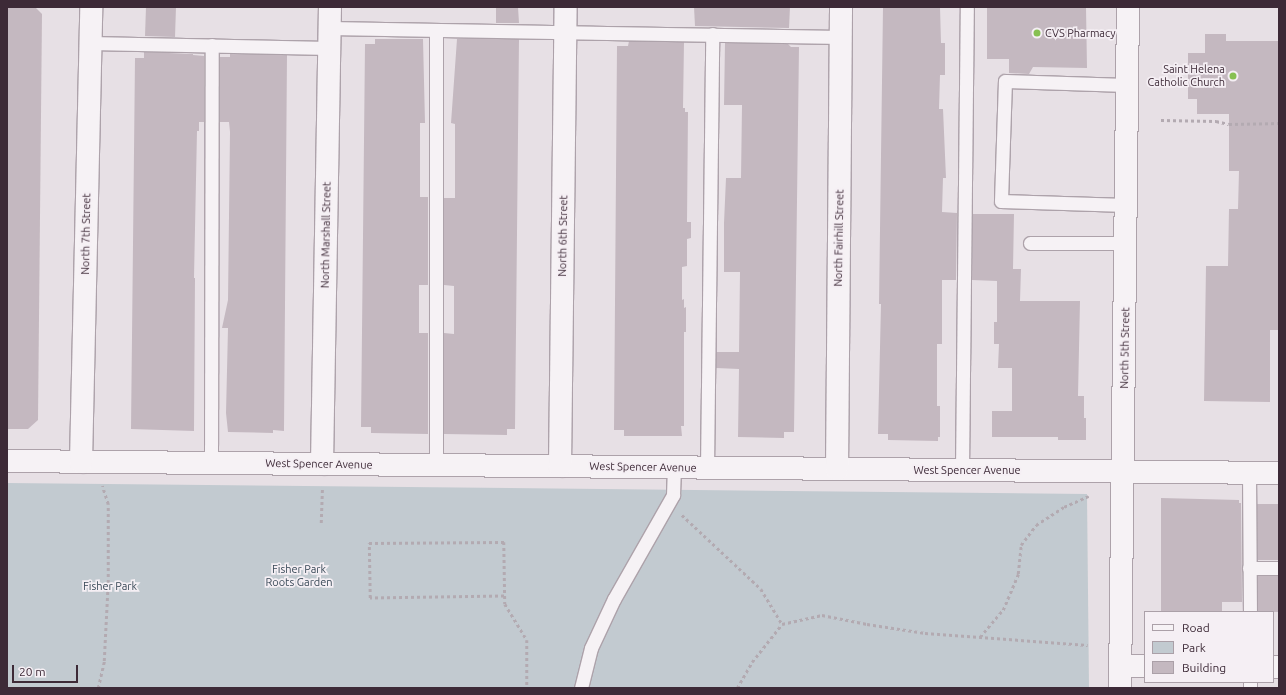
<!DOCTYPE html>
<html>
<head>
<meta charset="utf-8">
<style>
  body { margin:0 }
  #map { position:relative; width:1286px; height:695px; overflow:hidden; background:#e7e0e5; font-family:Ubuntu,sans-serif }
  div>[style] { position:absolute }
  .green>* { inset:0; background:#c2cad0 }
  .building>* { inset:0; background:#c4b8c0 }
  .path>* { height:2.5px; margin-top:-1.25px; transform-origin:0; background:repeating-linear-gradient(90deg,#b3aab1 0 3px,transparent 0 6px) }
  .roads { filter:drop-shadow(1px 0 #ada2aa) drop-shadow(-1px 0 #ada2aa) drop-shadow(0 1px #ada2aa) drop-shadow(0 -1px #ada2aa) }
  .service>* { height:13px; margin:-6.5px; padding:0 6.5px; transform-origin:6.5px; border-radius:6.5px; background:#f6f2f5 }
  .minor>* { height:22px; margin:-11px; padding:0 11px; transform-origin:11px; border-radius:11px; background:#f6f2f5 }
  .tertiary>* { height:22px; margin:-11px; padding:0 11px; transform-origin:11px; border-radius:11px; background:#f6f2f5 }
  .dots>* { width:11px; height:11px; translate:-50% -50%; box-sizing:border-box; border:2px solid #f5eff4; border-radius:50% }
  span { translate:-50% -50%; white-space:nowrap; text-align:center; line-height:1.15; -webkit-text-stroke:3.5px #f5eff4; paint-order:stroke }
  .poi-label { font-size:11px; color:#3d2a37 }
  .left { translate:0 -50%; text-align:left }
  .right { translate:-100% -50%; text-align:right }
  .street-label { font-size:11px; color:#3d2a37 }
  .park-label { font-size:11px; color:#394957 }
  .frame { position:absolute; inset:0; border:8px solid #3d2a37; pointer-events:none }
  .legend { position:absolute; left:1144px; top:611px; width:130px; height:72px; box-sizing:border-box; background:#f5eff4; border:1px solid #aba0a8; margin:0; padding:5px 7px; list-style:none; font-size:12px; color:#3d2a37 }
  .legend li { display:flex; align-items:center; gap:8px; height:20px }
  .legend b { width:20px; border:1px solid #aba0a8 }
  .scale { position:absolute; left:12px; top:665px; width:66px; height:18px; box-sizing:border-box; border:2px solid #3d2a37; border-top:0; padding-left:5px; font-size:12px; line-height:14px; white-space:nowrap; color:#3d2a37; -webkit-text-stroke:3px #f5eff4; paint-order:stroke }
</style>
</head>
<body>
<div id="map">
  <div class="green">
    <i style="clip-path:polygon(7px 483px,1087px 494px,1089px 688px,7px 688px)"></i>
  </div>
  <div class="building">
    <i style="clip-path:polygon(7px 7px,35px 7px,42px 14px,38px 420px,28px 429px,7px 429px)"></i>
    <i style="clip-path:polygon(146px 7px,176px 7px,175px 37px,145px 36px)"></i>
    <i style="clip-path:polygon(496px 7px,518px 7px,519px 23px,496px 23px)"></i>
    <i style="clip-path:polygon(694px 7px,790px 7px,789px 28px,695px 26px)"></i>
    <i style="clip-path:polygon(883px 7px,940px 7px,941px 43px,945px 43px,945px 75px,940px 75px,939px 109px,943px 109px,946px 178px,943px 178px,942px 212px,957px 213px,956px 280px,942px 280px,942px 344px,937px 344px,937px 406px,940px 406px,940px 437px,938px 437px,938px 441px,888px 440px,888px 434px,878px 434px,881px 304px,879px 304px)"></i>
    <i style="clip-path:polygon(987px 7px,1086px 7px,1087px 68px,1033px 67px,1029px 74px,1009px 73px,1009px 59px,987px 59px)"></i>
    <i style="clip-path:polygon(1205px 34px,1226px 34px,1226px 41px,1279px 41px,1279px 296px,1278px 330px,1270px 330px,1270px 402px,1204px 401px,1206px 266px,1228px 266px,1229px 209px,1238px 209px,1239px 171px,1229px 171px,1229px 114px,1197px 114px,1197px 99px,1188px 99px,1188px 53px,1205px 53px)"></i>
    <i style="clip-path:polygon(375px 39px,423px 39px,425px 123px,420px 123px,420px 197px,428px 197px,428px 285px,419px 285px,419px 333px,428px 333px,428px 434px,371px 433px,371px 427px,361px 427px,365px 44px,375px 44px)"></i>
    <i style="clip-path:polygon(457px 39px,519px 39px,515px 429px,507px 429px,507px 435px,444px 434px,444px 333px,454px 334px,454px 286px,444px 285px,444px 198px,455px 198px,455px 124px,451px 123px)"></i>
    <i style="clip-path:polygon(629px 41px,684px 42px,683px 108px,685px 108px,685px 112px,688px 112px,687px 222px,691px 222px,691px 238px,687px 239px,687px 266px,682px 267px,682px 300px,684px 299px,684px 308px,686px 307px,686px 332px,684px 332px,684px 426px,681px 426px,682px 436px,624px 436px,624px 430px,614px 430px,617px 46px,628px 46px)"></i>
    <i style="clip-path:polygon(725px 43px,788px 44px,791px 47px,799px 47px,794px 432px,784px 432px,784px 438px,738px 437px,739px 369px,716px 368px,716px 352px,739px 352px,740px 272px,724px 272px,724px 223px,726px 178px,741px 178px,742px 105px,724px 105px)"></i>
    <i style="clip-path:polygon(144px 52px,193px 54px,193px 55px,204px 56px,204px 122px,199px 122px,199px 131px,197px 131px,194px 278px,195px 278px,194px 431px,131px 429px,135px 58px,144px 58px)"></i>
    <i style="clip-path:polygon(230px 54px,287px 55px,284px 431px,273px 430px,273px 433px,228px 432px,226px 413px,228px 328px,222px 328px,228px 300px,230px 132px,229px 122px,220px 122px,220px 57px,230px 57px)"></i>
    <i style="clip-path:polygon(973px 214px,1014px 214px,1013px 269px,1021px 269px,1020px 301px,1080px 301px,1078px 396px,1084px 396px,1084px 418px,1086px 418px,1086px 440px,1058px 440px,1058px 437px,992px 437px,992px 411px,1012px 411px,1012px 368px,998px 368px,999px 344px,994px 344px,994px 322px,997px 322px,997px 281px,972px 280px)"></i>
    <i style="clip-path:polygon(1161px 498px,1239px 500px,1239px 503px,1241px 503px,1242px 602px,1222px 602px,1222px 612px,1161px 612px)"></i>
    <i style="clip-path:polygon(1257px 504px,1279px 504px,1279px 560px,1258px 560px)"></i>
    <i style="clip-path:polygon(1258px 576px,1279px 576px,1279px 612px,1258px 612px)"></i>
  </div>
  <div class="path">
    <i style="left:1161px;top:120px;width:55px;rotate:1deg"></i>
    <i style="left:1216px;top:121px;width:13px;rotate:13deg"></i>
    <i style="left:1229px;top:124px;width:50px;rotate:-1.1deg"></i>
    <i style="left:682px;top:515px;width:108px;rotate:43.1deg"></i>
    <i style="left:761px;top:589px;width:41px;rotate:59deg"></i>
    <i style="left:782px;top:624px;width:41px;rotate:-12.7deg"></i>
    <i style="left:822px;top:615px;width:46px;rotate:11.3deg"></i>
    <i style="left:867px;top:624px;width:59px;rotate:8.8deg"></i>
    <i style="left:925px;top:633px;width:163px;rotate:4.2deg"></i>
    <i style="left:321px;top:523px;width:35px;rotate:-88deg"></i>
    <i style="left:504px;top:596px;width:134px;rotate:179.1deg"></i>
    <i style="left:370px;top:598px;width:55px;rotate:-91deg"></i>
    <i style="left:369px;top:543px;width:135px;rotate:-0.4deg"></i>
    <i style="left:504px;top:542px;width:62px;rotate:89.1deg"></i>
    <i style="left:505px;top:604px;width:42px;rotate:58.6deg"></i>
    <i style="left:527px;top:640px;width:48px;rotate:90deg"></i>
    <i style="left:980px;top:637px;width:35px;rotate:-50deg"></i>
    <i style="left:1003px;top:610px;width:39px;rotate:-67deg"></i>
    <i style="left:1018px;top:574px;width:29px;rotate:-84deg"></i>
    <i style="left:1021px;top:545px;width:25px;rotate:-53deg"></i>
    <i style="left:1036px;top:525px;width:33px;rotate:-33deg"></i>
    <i style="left:1064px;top:507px;width:27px;rotate:-24deg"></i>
    <i style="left:98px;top:688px;width:28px;rotate:-77deg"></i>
    <i style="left:104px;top:661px;width:78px;rotate:-87.1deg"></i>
    <i style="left:108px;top:583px;width:79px;rotate:-90deg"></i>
    <i style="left:108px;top:504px;width:19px;rotate:-108deg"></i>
    <i style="left:737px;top:688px;width:30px;rotate:-60deg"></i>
    <i style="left:752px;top:662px;width:48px;rotate:-51.7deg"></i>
  </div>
  <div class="roads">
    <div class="service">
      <i style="left:329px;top:28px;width:512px;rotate:1.01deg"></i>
      <i style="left:90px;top:43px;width:239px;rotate:1.2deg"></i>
      <i style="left:1126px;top:205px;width:125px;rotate:-178.2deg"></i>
      <i style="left:1001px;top:201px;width:120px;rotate:-88.1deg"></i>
      <i style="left:1005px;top:81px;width:122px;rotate:1.9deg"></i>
      <i style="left:1030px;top:243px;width:96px"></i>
      <i style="left:211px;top:463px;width:418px;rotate:-89.9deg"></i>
      <i style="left:436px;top:465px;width:435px;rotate:-90deg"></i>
      <i style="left:707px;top:468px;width:434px;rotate:-89.3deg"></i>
      <i style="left:962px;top:470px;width:463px;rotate:-89.4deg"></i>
      <i style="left:1249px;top:472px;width:140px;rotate:89.6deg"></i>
      <i style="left:1249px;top:568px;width:30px"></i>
      <i style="left:1250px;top:682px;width:6px;rotate:90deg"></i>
      <i style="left:581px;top:688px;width:41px;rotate:-76deg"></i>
      <i style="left:591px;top:648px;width:54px;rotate:-64.9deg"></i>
      <i style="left:614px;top:599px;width:120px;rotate:-60.4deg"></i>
      <i style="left:673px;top:495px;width:28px;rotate:-88deg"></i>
    </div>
    <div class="minor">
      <i style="left:7px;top:461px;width:1272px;rotate:0.54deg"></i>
      <i style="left:81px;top:462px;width:455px;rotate:-88.7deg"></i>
      <i style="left:322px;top:464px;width:457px;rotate:-89deg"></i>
      <i style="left:560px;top:466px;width:459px;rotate:-89.3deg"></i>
      <i style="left:837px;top:469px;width:462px;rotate:-89.5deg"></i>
      <i style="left:1120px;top:666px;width:25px"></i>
      <i style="left:1273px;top:667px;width:6px"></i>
    </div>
    <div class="tertiary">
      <i style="left:1120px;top:688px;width:681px;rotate:-89.33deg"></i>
    </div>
  </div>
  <div class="dots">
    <i style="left:1037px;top:33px;background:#87c052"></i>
    <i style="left:1233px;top:76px;background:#87c052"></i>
  </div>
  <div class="poi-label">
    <span class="left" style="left:1045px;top:33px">CVS Pharmacy</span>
    <span class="right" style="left:1225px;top:76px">Saint Helena<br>Catholic Church</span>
  </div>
  <div class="street-label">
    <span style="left:86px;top:234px;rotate:-89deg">North 7th Street</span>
    <span style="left:326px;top:235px;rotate:-89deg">North Marshall Street</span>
    <span style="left:563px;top:236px;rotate:-89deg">North 6th Street</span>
    <span style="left:839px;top:238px;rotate:-89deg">North Fairhill Street</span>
    <span style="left:1125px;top:348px;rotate:-89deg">North 5th Street</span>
    <span style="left:319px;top:464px;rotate:1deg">West Spencer Avenue</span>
    <span style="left:643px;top:467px;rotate:1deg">West Spencer Avenue</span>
    <span style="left:967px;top:470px">West Spencer Avenue</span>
  </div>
  <div class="park-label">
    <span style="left:299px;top:576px">Fisher Park<br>Roots Garden</span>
    <span style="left:110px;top:586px">Fisher Park</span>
  </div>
  <div class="frame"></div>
  <ul class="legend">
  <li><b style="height:5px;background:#f6f2f5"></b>Road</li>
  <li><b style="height:11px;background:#c2cad0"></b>Park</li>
  <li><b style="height:11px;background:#c4b8c0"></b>Building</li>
  </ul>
  <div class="scale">20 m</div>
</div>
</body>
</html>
